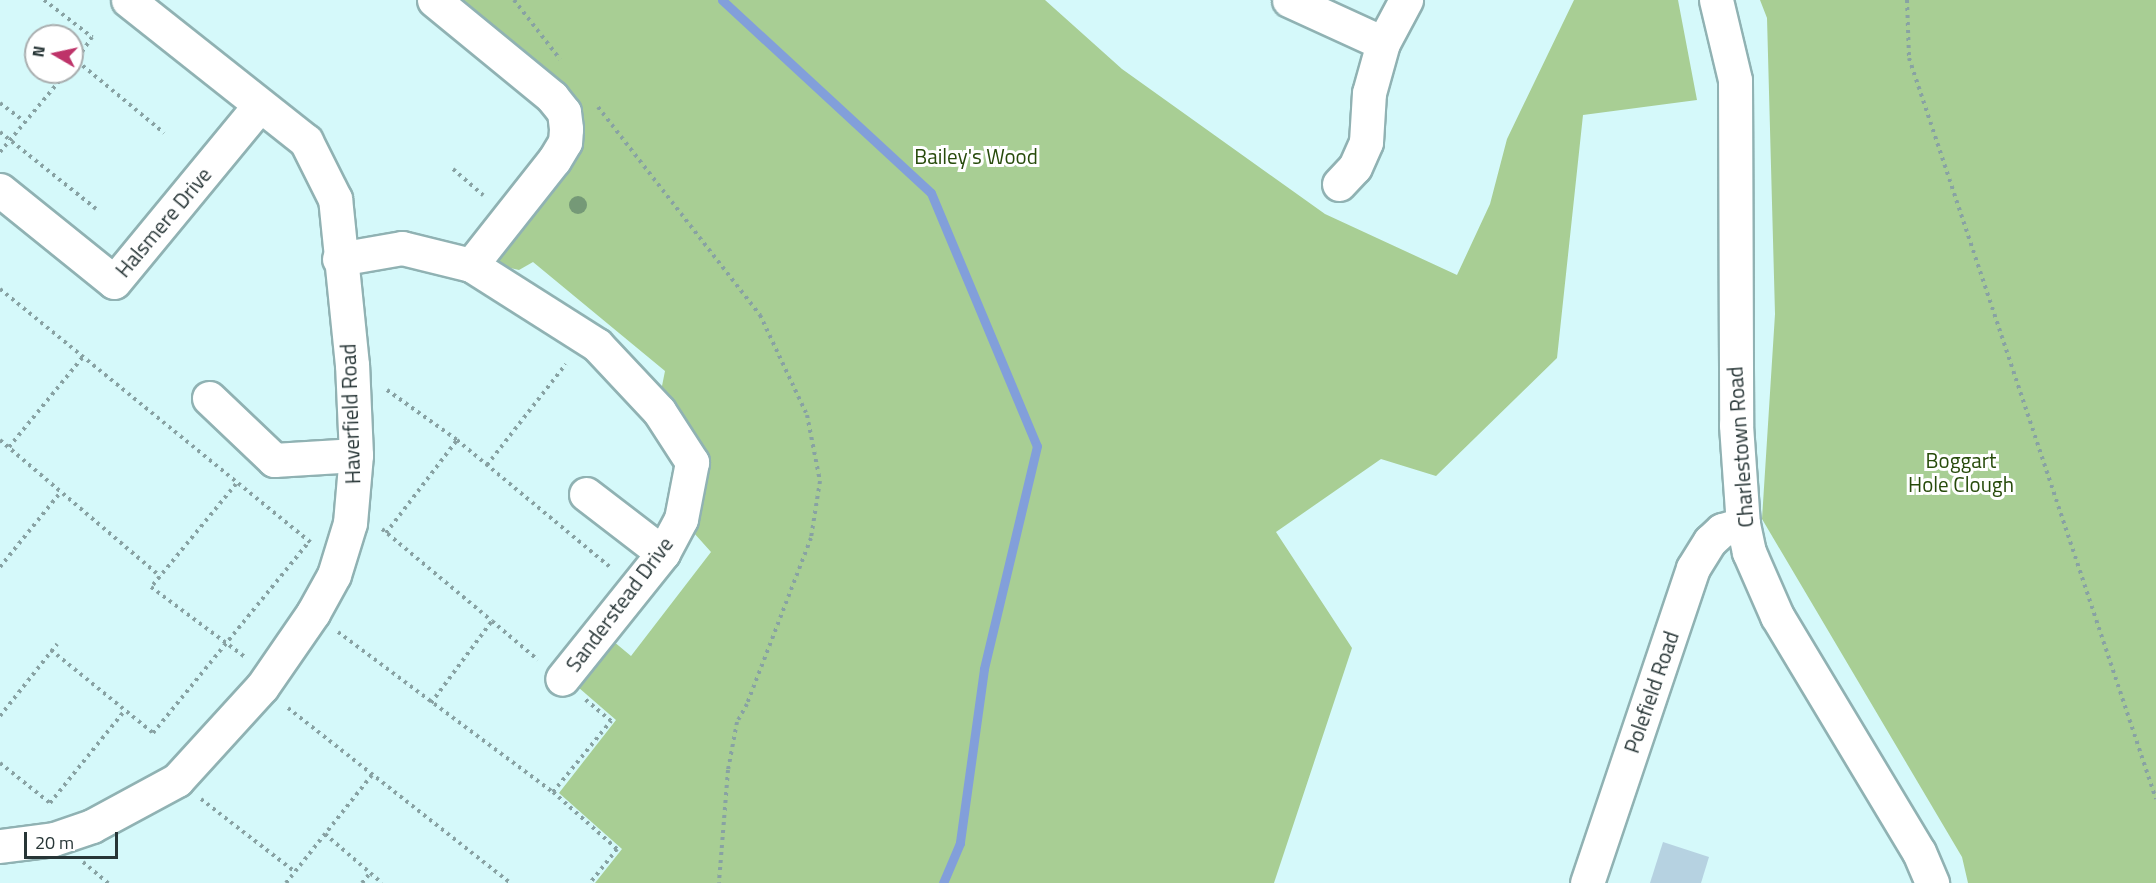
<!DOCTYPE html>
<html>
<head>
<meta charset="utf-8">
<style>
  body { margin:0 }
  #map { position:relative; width:2156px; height:883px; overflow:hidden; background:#d5f9fa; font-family:"Titillium Web",sans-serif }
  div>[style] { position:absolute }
  .green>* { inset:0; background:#a8ce94 }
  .stream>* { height:9px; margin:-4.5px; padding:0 4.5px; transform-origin:4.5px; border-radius:4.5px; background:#829fda }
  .building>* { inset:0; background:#b6d2e1 }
  .path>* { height:4px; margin-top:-2px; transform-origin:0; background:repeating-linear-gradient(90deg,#88a2a3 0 3px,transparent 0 7.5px) }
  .roads { filter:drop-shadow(2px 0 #90b2b3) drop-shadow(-2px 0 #90b2b3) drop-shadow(0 2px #90b2b3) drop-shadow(0 -2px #90b2b3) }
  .street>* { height:33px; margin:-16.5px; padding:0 16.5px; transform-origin:16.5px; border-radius:16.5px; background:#fff }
  .secondary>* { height:33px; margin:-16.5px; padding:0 16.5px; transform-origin:16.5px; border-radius:16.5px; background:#fff }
  .trees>* { width:18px; height:18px; margin:-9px; border-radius:50%; background:#759977 }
  span { translate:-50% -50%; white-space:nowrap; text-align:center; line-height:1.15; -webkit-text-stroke:6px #fff; paint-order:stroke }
  .park-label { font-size:21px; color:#274b0b }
  .street-label { font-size:21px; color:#273536 }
  .north { position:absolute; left:24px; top:24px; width:60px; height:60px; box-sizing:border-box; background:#fff; border:2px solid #a9aeaf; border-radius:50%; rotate:279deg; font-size:16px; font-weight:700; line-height:24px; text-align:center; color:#273536 }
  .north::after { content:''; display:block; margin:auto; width:21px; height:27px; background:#be3369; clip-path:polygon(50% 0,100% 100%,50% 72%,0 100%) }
  .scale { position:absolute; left:24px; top:832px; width:94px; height:27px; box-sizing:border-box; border:3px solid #273536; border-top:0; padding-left:8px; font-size:18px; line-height:21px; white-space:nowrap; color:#273536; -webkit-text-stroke:4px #fff; paint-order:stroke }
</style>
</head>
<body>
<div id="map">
  <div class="green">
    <i style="clip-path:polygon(446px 0,1045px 0,1122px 69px,1325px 214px,1457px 275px,1490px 204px,1507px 139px,1574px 0,1678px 0,1697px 100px,1583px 115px,1557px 358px,1436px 476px,1381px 459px,1276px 532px,1352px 648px,1274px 883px,595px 883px,622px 849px,559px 793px,616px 720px,571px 681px,607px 636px,631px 656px,711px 552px,694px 533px,661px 391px,665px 371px,533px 262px,519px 270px,501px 266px,497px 257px,575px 133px)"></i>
    <i style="clip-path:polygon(1760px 0,2156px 0,2156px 883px,1968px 883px,1962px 857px,1762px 519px,1775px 314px,1767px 18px)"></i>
  </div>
  <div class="stream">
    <i style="left:722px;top:0;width:284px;rotate:42.7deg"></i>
    <i style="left:931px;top:193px;width:274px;rotate:67.3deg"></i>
    <i style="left:1037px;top:446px;width:229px;rotate:103.4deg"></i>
    <i style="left:984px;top:669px;width:176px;rotate:97.9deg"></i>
    <i style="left:960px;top:843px;width:43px;rotate:113deg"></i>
  </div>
  <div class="building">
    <i style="clip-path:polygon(1663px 842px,1709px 857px,1701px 883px,1650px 883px)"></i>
  </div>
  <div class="path">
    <i style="left:44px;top:0;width:61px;rotate:37.6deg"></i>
    <i style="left:92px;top:37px;width:36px;rotate:124deg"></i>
    <i style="left:514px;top:0;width:75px;rotate:52.1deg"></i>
    <i style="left:1907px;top:0;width:58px;rotate:88deg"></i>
    <i style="left:1909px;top:58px;width:781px;rotate:71.57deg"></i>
    <i style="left:77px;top:61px;width:113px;rotate:39.6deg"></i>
    <i style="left:0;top:103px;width:30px;rotate:37deg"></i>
    <i style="left:598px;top:107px;width:264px;rotate:52.1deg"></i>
    <i style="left:760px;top:315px;width:110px;rotate:64.8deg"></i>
    <i style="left:807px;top:415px;width:67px;rotate:78.9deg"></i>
    <i style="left:820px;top:481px;width:58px;rotate:99deg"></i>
    <i style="left:811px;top:538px;width:178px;rotate:111.1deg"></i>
    <i style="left:747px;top:704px;width:21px;rotate:119deg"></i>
    <i style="left:737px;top:722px;width:49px;rotate:100.6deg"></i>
    <i style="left:728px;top:770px;width:113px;rotate:94.6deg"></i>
    <i style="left:0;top:132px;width:123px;rotate:38.7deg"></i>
    <i style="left:0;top:152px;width:104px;rotate:-50.1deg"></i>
    <i style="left:453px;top:169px;width:40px;rotate:41deg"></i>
    <i style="left:0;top:289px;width:402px;rotate:39.2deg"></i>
    <i style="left:387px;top:390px;width:86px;rotate:35.5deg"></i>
    <i style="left:457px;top:440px;width:200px;rotate:39.7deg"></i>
    <i style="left:0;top:440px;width:210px;rotate:40.4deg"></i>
    <i style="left:9px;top:447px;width:117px;rotate:-50.6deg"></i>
    <i style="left:487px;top:465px;width:128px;rotate:-52deg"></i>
    <i style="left:236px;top:484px;width:134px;rotate:129.5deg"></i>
    <i style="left:151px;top:587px;width:117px;rotate:36.7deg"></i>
    <i style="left:382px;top:529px;width:143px;rotate:39.9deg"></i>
    <i style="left:386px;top:533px;width:117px;rotate:-52.6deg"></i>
    <i style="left:0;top:567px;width:95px;rotate:-51deg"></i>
    <i style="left:338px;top:632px;width:268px;rotate:36.7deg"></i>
    <i style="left:553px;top:792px;width:86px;rotate:41.7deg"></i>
    <i style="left:617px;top:849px;width:43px;rotate:128.5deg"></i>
    <i style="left:51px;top:650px;width:132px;rotate:39.1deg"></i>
    <i style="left:153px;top:733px;width:245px;rotate:-50.8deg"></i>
    <i style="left:431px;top:703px;width:102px;rotate:-53.4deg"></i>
    <i style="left:492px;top:621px;width:60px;rotate:40.3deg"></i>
    <i style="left:288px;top:708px;width:283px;rotate:38.2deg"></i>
    <i style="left:0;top:716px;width:92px;rotate:-51.6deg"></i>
    <i style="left:0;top:763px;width:64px;rotate:38.7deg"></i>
    <i style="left:50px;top:803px;width:119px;rotate:-51.1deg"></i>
    <i style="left:553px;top:792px;width:92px;rotate:-50.8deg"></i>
    <i style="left:611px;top:721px;width:34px;rotate:-140deg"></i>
    <i style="left:201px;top:799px;width:119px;rotate:37.8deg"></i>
    <i style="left:325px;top:834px;width:75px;rotate:40.7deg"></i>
    <i style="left:83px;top:862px;width:33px;rotate:40deg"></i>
    <i style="left:286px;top:883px;width:138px;rotate:-51.5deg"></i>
    <i style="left:362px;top:883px;width:13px;rotate:-51deg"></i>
  </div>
  <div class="roads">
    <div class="street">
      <i style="left:434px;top:0;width:153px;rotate:39.4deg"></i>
      <i style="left:552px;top:97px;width:19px;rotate:51deg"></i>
      <i style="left:564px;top:112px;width:17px;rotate:83deg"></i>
      <i style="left:566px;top:129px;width:13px;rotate:94deg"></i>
      <i style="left:565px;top:142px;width:21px;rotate:121deg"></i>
      <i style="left:554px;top:160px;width:134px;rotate:128.3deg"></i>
      <i style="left:1289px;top:0;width:103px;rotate:24.6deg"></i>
      <i style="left:1339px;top:184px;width:23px;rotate:-47deg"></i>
      <i style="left:1355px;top:167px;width:27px;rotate:-66deg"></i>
      <i style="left:1366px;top:142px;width:49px;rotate:-86.5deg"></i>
      <i style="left:1369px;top:93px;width:52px;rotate:-74.4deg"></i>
      <i style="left:1383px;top:43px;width:49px;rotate:-61.9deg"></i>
      <i style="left:0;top:190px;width:146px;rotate:38.9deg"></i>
      <i style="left:114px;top:282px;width:229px;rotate:-50.5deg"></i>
      <i style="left:339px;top:259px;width:64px;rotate:-9.9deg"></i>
      <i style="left:402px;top:248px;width:71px;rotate:13.8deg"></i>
      <i style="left:471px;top:265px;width:149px;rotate:32.4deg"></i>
      <i style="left:597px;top:345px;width:91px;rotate:46.8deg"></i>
      <i style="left:659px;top:411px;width:61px;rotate:57.1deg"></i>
      <i style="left:692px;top:462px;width:58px;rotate:100.9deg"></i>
      <i style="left:681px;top:519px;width:38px;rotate:118deg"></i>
      <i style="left:663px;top:553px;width:161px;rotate:128.7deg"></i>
      <i style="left:209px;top:398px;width:90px;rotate:43.6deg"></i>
      <i style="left:274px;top:460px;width:82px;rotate:-3.5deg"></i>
      <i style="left:586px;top:494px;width:97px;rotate:37.5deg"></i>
      <i style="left:0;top:846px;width:54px;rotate:-7.4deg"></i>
      <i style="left:54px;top:839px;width:40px;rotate:-18.9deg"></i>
      <i style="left:92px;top:826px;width:97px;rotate:-28.4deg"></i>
      <i style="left:177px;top:780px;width:126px;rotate:-47.6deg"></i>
      <i style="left:262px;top:687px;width:90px;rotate:-55.4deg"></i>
      <i style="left:313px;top:613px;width:43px;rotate:-61.1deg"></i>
      <i style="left:334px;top:575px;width:54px;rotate:-72.9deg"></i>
      <i style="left:350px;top:523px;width:68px;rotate:-85deg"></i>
      <i style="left:356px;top:455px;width:90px;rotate:-92.5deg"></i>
      <i style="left:352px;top:365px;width:167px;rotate:-95.8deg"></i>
      <i style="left:335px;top:199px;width:65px;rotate:-116.6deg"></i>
      <i style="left:306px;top:141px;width:227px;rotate:-141.6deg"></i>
      <i style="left:1587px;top:883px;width:332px;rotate:-71.4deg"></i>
      <i style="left:1693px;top:568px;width:32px;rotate:-58deg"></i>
      <i style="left:1710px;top:541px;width:16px;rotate:-43deg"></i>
      <i style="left:1722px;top:530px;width:22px;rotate:-16deg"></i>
    </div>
    <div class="secondary">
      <i style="left:1716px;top:0;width:82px;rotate:76.6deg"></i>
      <i style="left:1735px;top:80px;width:345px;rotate:89.8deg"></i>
      <i style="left:1736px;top:425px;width:99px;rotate:86deg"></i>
      <i style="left:1743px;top:524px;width:29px;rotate:78deg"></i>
      <i style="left:1749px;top:552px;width:70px;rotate:66.4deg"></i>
      <i style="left:1777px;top:616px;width:275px;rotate:59deg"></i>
      <i style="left:1919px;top:852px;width:34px;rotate:67deg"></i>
    </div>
  </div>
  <div class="trees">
    <i style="left:578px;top:205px"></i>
  </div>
  <div class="park-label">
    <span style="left:976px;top:156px">Bailey's Wood</span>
    <span style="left:1961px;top:472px">Boggart<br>Hole Clough</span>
  </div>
  <div class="street-label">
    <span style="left:163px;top:222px;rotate:-50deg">Halsmere Drive</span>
    <span style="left:350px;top:414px;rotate:-92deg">Haverfield Road</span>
    <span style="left:1740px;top:447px;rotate:-94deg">Charlestown Road</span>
    <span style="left:619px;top:604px;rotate:-53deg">Sanderstead Drive</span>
    <span style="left:1651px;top:692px;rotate:-71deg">Polefield Road</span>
  </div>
  <div class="north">N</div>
  <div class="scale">20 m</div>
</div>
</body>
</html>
